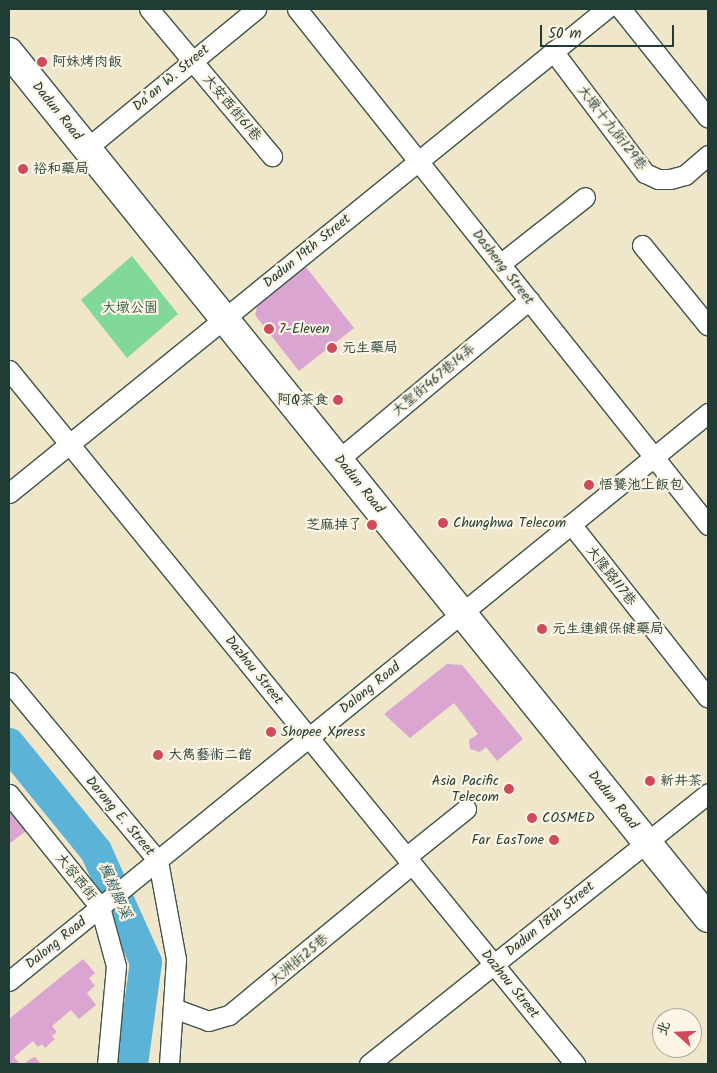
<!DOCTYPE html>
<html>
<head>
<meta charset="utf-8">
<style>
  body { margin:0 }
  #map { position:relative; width:717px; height:1073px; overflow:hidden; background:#f0e6c9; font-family:Kalam,"LXGW WenKai TC",sans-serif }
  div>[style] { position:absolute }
  .green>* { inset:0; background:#82d79b }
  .river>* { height:32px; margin:-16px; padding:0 16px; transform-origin:16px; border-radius:16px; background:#5bb3d8 }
  .building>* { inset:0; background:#dba5d1 }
  .roads { filter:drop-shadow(1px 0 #3e564a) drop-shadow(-1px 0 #3e564a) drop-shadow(0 1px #3e564a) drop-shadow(0 -1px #3e564a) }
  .street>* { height:19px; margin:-9.5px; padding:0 9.5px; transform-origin:9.5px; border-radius:9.5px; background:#fff }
  .secondary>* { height:28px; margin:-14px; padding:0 14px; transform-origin:14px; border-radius:14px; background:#fff }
  .dots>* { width:14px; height:14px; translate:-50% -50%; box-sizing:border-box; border:2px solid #fcf5e5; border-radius:50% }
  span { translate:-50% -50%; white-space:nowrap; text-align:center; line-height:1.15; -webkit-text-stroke:4.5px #fcf5e5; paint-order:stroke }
  .poi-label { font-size:14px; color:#1f3d34 }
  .left { translate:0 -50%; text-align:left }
  .right { translate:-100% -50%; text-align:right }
  .street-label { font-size:14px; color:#1f3d34 }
  .park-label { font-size:14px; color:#335c49 }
  .water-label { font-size:15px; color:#2e5a5d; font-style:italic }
  .frame { position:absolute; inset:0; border:10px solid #1f3d34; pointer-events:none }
  .north { position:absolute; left:652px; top:1008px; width:50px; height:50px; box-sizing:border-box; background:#fcf5e5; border:1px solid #a4ab9e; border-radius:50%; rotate:290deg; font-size:14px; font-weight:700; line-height:20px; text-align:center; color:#1f3d34 }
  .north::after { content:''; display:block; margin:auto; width:18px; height:22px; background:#d1495b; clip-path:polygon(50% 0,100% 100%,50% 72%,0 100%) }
  .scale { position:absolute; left:540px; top:25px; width:134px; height:22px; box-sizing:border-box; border:2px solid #1f3d34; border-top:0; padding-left:6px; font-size:15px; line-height:18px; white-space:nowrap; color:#1f3d34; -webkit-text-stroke:4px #fcf5e5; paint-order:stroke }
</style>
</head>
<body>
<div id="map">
  <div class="green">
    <i style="clip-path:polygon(132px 256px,178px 314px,127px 358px,81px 300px)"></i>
  </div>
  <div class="river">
    <i style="left:9px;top:744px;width:138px;rotate:50.9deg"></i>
    <i style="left:96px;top:851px;width:122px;rotate:65.8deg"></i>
    <i style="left:146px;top:962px;width:103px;rotate:97.8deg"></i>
  </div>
  <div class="building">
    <i style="clip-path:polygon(302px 262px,354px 328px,299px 371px,255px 315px,259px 299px)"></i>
    <i style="clip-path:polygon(447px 664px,462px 665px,523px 739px,497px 761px,486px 747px,480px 752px,470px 749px,469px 740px,478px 734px,454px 703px,410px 738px,384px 714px)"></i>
    <i style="clip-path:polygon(9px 810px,26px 831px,9px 844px)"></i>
    <i style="clip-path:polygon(83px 959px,95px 973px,89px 978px,95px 986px,87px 993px,96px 1005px,79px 1019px,71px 1010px,52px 1026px,57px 1032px,52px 1036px,55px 1039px,45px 1048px,42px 1044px,38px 1047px,33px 1041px,14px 1057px,20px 1064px,9px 1064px,9px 1019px)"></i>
    <i style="clip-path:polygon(35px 1057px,41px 1064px,24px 1064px,32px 1058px)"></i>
  </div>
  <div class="roads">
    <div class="street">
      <i style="left:149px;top:9px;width:192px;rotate:50.1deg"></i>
      <i style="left:297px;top:9px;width:660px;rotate:51.46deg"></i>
      <i style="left:621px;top:9px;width:139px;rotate:51.4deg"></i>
      <i style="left:553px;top:51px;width:153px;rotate:53deg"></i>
      <i style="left:645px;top:173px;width:14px;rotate:25deg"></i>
      <i style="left:658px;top:179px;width:12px"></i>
      <i style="left:670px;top:179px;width:16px;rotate:-15deg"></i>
      <i style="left:685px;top:175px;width:30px;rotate:-41deg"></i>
      <i style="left:87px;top:148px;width:219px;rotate:-39.4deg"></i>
      <i style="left:642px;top:245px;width:104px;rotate:50.8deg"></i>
      <i style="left:500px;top:264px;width:108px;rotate:-38.2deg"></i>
      <i style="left:9px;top:370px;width:896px;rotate:50.8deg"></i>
      <i style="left:339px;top:459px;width:248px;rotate:-39.9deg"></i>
      <i style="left:9px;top:493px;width:769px;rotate:-39.03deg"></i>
      <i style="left:571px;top:524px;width:221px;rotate:51.8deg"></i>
      <i style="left:9px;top:682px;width:233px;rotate:50.2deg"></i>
      <i style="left:158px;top:861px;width:100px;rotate:79.6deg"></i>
      <i style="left:176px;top:959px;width:105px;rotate:93.8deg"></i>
      <i style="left:9px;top:794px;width:145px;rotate:51.2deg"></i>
      <i style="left:100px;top:907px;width:61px;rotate:74.8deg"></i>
      <i style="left:116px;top:966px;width:98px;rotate:95.2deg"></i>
      <i style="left:406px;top:857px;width:77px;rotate:-38.7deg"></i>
      <i style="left:9px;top:981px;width:901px;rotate:-39.1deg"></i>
      <i style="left:173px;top:1008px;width:37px;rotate:20deg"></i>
      <i style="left:208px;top:1021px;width:22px;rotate:-16deg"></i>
      <i style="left:229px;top:1015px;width:237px;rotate:-39.5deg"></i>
      <i style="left:369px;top:1064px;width:434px;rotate:-38.6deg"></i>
    </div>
    <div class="secondary">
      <i style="left:9px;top:52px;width:1113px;rotate:51.09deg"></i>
    </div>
  </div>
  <div class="dots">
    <i style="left:42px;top:62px;background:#d1495b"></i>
    <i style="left:23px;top:169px;background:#d1495b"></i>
    <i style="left:269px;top:329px;background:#d1495b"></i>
    <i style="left:332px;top:348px;background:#d1495b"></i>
    <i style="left:338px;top:400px;background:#d1495b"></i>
    <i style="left:589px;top:485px;background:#d1495b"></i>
    <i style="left:443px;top:523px;background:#d1495b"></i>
    <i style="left:372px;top:525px;background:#d1495b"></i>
    <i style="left:542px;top:629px;background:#d1495b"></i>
    <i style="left:271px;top:732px;background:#d1495b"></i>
    <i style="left:158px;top:755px;background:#d1495b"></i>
    <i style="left:650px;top:781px;background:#d1495b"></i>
    <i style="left:509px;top:789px;background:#d1495b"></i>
    <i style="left:532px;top:818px;background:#d1495b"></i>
    <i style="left:554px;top:840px;background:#d1495b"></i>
  </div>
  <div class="poi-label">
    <span class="left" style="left:52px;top:62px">阿妹烤肉飯</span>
    <span class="left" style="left:33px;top:169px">裕和藥局</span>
    <span class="left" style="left:279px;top:329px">7-Eleven</span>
    <span class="left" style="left:342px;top:348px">元生藥局</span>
    <span class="right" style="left:328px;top:400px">阿Q茶食</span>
    <span class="left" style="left:599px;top:485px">悟饕池上飯包</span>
    <span class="left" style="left:453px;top:523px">Chunghwa Telecom</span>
    <span class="right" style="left:362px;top:525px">芝麻掉了</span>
    <span class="left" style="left:552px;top:629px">元生連鎖保健藥局</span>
    <span class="left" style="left:281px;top:732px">Shopee Xpress</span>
    <span class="left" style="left:168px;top:755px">大雋藝術二館</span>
    <span class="right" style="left:499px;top:789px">Asia Pacific<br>Telecom</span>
    <span class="left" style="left:660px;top:781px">新井茶</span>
    <span class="left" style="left:542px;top:818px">COSMED</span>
    <span class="right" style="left:544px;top:840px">Far EasTone</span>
  </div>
  <div class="street-label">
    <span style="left:171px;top:78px;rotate:-40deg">Da’an W. Street</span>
    <span style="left:232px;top:108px;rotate:50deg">大安西街61巷</span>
    <span style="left:57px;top:111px;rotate:51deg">Dadun Road</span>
    <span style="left:612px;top:128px;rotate:52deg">大墩十九街129巷</span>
    <span style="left:307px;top:251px;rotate:-39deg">Dadun 19th Street</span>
    <span style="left:503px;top:267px;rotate:52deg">Dasheng Street</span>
    <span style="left:434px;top:380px;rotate:-40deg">大聖街467巷14弄</span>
    <span style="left:359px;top:484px;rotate:51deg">Dadun Road</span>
    <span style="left:611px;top:576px;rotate:52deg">大隆路117巷</span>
    <span style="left:254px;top:670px;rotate:51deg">Dazhou Street</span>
    <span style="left:370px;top:688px;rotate:-39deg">Dalong Road</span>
    <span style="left:613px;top:800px;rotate:51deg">Dadun Road</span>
    <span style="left:120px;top:816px;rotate:50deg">Darong E. Street</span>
    <span style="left:76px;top:877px;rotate:51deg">大容西街</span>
    <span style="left:550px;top:919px;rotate:-39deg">Dadun 18th Street</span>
    <span style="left:56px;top:943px;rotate:-39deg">Dalong Road</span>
    <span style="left:299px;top:960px;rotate:-40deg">大洲街25巷</span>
    <span style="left:510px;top:984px;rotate:51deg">Dazhou Street</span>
  </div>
  <div class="park-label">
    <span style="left:130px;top:308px">大墩公園</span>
  </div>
  <div class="water-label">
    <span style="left:114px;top:891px;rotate:66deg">楓樹腳溪</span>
  </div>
  <div class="frame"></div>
  <div class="north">北</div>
  <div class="scale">50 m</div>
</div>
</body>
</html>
